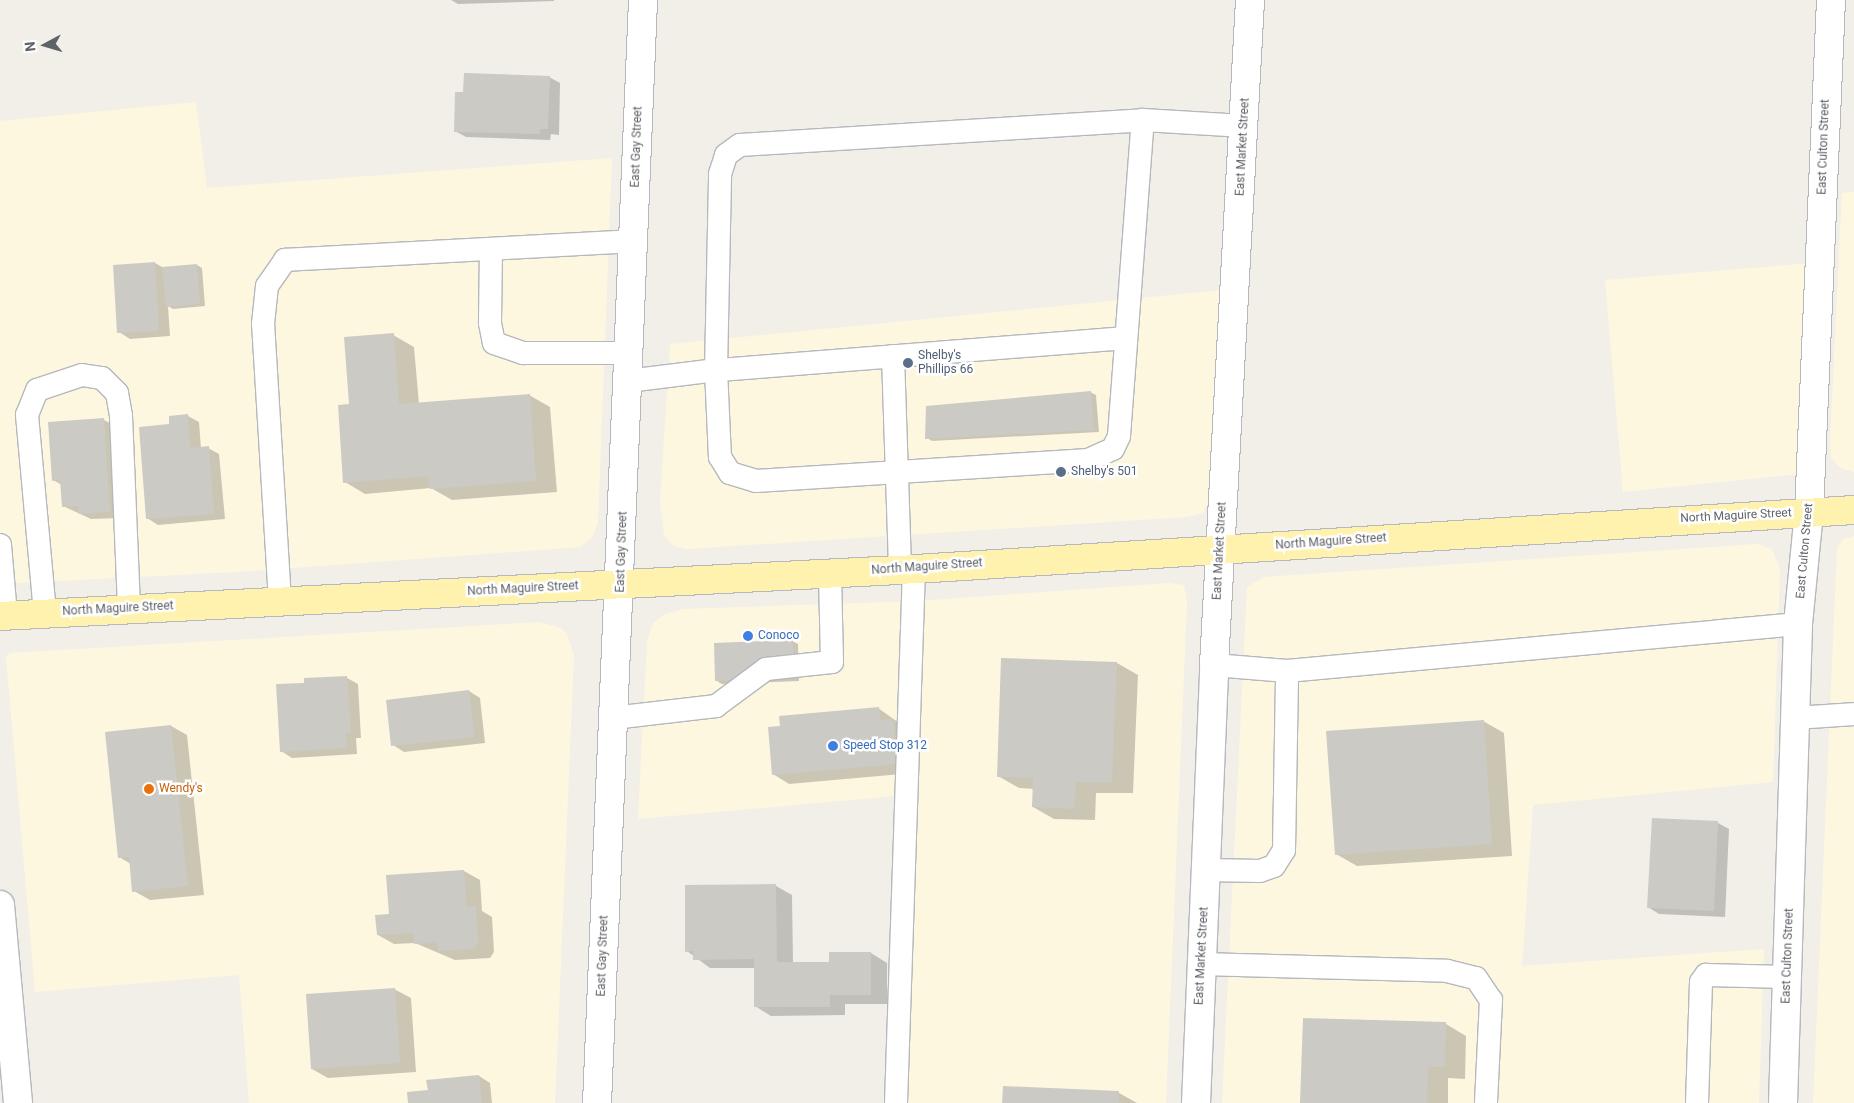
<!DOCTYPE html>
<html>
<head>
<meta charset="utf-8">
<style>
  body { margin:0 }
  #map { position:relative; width:1854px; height:1103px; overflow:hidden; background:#f1efe8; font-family:Roboto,sans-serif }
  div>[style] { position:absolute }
  .commercial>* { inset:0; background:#fef7e0 }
  .shadow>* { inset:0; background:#0003 }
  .building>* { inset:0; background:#cccac5 }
  .roads { filter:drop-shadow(1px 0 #b5b8bc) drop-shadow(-1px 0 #b5b8bc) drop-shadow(0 1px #b5b8bc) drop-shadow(0 -1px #b5b8bc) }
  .lane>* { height:22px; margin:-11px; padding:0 11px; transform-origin:11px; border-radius:11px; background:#fff }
  .street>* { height:28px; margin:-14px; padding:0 14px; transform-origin:14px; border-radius:14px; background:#fff }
  .secondary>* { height:28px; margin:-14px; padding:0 14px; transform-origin:14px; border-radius:14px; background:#fff }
  .primary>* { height:28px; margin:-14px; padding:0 14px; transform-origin:14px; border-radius:14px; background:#fff2af }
  .dots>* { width:14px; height:14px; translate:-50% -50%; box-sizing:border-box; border:2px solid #fff; border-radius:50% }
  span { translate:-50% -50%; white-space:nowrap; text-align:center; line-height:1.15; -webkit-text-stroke:5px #fff; paint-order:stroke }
  .street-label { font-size:12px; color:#5f6368 }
  .service-label { font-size:12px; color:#4e5e75 }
  .left { translate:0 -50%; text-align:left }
  .shop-label { font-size:12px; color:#366cbe }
  .food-label { font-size:12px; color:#c56008 }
  .north { position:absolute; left:20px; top:20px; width:50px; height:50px; -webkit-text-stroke:4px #fff; paint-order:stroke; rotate:264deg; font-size:14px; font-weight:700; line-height:20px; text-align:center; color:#5f6368 }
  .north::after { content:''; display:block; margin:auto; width:18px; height:22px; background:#5f6368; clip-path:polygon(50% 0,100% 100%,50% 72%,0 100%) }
</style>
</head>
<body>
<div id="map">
  <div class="commercial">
    <i style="clip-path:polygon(196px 102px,207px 188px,612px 158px,598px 522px,593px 536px,581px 547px,236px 572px,0 584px,0 121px)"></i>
    <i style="clip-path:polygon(1854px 192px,1854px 472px,1840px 468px,1831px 458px,1830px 441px,1842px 193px)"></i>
    <i style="clip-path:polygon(1812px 263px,1799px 474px,1623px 492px,1605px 280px)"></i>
    <i style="clip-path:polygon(1222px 290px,1211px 497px,1203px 513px,1187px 517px,686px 549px,673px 546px,664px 535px,660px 503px,670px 344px)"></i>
    <i style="clip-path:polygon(1854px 536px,1854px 1103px,1813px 1103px,1837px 549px,1843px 539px)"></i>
    <i style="clip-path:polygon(1757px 544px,1772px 549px,1780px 569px,1773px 782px,1533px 805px,1522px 966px,1764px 949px,1759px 1103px,1222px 1103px,1247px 587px,1264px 577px)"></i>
    <i style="clip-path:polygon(1169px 583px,1184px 585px,1187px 603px,1166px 1103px,892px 1103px,907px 795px,638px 819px,647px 641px,653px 623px,665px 614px,684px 609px,918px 601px)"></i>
    <i style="clip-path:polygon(539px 622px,561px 628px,567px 634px,574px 655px,555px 1103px,249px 1103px,239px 975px,35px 992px,6px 657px,10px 653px)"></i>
  </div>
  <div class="shadow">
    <i style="clip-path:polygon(451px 0,554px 0,554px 1px,458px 4px)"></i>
    <i style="clip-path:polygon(549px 77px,560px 83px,559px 135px,551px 134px,550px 140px,466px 137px,455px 131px)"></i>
    <i style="clip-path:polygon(155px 263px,164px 268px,197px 265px,202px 268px,205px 306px,173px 309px,168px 306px,170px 336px,130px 339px,119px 332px)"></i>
    <i style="clip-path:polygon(393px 335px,414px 347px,419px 404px,529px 395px,550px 407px,557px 492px,452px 500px,431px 488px,365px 494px,345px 482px,351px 406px)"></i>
    <i style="clip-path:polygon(1090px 392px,1096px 395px,1099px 432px,932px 441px,927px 438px)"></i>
    <i style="clip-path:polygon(188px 416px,199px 422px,201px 448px,208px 448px,219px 454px,225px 519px,158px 525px,147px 518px,170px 426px)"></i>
    <i style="clip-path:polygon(104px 420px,115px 426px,121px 518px,91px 519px,63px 506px,62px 485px,53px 480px)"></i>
    <i style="clip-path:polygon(792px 641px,798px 644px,799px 681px,722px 684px,717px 681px)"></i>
    <i style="clip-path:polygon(1003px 659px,1117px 663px,1138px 675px,1133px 793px,1096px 793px,1095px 820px,1054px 819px,1033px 807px,1034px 789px,1019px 788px,998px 776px)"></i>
    <i style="clip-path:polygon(347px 678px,358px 684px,361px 738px,356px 738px,357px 754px,292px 758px,281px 751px)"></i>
    <i style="clip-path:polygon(469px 691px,480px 698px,485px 743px,404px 752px,393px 745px)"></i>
    <i style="clip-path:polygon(878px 708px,909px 730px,913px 773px,789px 784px,773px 774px)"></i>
    <i style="clip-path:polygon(1483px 721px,1504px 733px,1512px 856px,1357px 866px,1336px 854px)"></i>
    <i style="clip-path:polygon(171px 726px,187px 735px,204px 895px,150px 900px,134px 891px,131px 864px,119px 857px)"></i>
    <i style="clip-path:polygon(1718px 823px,1729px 829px,1725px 917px,1659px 914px,1648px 907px)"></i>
    <i style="clip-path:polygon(464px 871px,480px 880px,482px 911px,492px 917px,494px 952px,490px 958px,455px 960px,415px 943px,394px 944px,378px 935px)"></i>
    <i style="clip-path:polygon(776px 886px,792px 895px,793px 963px,830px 963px,871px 953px,887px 963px,887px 1004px,845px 1004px,845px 1015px,771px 1016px,755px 1006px,755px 968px,710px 968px,687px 951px)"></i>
    <i style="clip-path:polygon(394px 989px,411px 998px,416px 1072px,328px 1078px,312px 1069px)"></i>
    <i style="clip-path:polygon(1446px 1024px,1466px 1036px,1465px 1079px,1448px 1078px,1448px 1103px,1302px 1103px)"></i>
    <i style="clip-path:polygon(479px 1076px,490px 1083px,492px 1103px,409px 1103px,429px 1092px,428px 1081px)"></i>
    <i style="clip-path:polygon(1004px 1087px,1119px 1093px,1137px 1103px,1003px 1103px)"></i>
  </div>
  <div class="building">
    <i style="clip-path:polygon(464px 73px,550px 76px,548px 129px,540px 129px,540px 134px,454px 132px,455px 92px,463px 92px)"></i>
    <i style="clip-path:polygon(155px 262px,159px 331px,117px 333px,113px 265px)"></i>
    <i style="clip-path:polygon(197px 264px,200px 304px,166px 307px,162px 267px)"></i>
    <i style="clip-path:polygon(394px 333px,399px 404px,530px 394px,536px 481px,430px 489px,428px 476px,343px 483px,338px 405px,349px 404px,344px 337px)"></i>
    <i style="clip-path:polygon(1091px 391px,1094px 430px,925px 439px,926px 406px)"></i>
    <i style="clip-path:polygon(188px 414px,190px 448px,209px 446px,214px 514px,146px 519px,139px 427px,169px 424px,169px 416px)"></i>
    <i style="clip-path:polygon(104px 418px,110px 512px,79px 514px,78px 506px,62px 507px,60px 480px,52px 481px,48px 422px)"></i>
    <i style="clip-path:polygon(793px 640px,794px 678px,715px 681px,714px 643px)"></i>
    <i style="clip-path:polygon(1001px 658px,1117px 662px,1112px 782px,1076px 782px,1074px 809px,1032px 807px,1033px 778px,997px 777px)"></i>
    <i style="clip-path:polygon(347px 676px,351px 733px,346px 733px,347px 748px,280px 752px,276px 684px,304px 683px,304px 678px)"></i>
    <i style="clip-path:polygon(469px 690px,475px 737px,391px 746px,386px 700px)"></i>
    <i style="clip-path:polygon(879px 707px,880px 720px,893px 719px,898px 764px,772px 775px,768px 727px,780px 726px,779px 716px)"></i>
    <i style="clip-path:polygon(1484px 720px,1492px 844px,1335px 855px,1326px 731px)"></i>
    <i style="clip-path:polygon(171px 725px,188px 886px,132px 892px,129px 857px,118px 858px,105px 732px)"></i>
    <i style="clip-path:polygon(1652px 818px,1718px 821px,1714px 911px,1647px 908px)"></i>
    <i style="clip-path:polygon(464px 870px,467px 907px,476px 906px,478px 942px,474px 949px,438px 951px,437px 942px,414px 944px,413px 933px,377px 935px,375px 915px,389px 914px,386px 875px)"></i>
    <i style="clip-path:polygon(776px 884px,777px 962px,829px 962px,829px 952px,871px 952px,871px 995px,830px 995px,830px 1007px,754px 1007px,754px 959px,693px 960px,693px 951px,685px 952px,685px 885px)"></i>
    <i style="clip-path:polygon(395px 988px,400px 1063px,311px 1069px,306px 994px)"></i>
    <i style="clip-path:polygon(1303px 1018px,1446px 1022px,1445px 1067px,1428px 1067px,1427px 1103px,1300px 1103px)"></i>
    <i style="clip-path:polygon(479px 1075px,482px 1103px,408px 1103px,407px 1092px,428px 1090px,426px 1080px)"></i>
    <i style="clip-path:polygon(1003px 1086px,1119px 1091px,1119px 1103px,1002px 1103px)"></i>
  </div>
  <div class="roads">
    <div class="lane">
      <i style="left:491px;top:249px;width:74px;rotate:90.8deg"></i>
      <i style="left:490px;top:323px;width:20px;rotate:79deg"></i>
      <i style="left:494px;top:343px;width:31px;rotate:19deg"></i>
      <i style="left:523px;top:353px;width:106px"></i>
      <i style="left:1126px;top:338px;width:411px;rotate:175.5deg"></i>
      <i style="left:716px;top:370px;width:87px;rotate:87.4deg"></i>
      <i style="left:720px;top:457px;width:19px;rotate:58deg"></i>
      <i style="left:730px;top:473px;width:27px;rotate:17deg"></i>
      <i style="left:756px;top:481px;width:333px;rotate:-3.6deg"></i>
      <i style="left:1088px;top:460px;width:27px;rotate:-24deg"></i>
      <i style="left:1113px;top:449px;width:14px;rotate:-65deg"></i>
      <i style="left:1119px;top:436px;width:317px;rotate:-85.7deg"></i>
      <i style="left:893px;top:356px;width:214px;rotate:88.1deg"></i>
      <i style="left:628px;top:381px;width:89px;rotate:-7.1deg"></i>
      <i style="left:716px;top:370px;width:196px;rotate:-88.8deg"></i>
      <i style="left:720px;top:174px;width:20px;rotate:-72deg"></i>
      <i style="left:726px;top:155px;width:17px;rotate:-36deg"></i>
      <i style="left:740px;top:145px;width:404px;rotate:-3.5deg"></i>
      <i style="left:1143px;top:120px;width:101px;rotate:3.4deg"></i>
      <i style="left:0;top:545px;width:70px;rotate:85.1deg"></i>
      <i style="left:280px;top:601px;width:278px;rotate:-93.5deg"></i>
      <i style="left:263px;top:324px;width:38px;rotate:-84deg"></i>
      <i style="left:267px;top:286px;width:32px;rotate:-55deg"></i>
      <i style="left:285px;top:260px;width:349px;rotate:-3.1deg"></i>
      <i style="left:45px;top:613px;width:199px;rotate:-95.2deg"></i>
      <i style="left:27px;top:415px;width:27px;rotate:-68deg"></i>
      <i style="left:37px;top:390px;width:47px;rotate:-18.4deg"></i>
      <i style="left:82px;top:375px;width:20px;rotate:9deg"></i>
      <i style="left:102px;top:378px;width:21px;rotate:45deg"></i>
      <i style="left:117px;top:393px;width:23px;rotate:80deg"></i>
      <i style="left:121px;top:416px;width:193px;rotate:87.6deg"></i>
      <i style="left:1214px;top:665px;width:73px;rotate:4.7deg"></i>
      <i style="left:1287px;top:671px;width:513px;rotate:-5.26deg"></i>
      <i style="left:613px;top:718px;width:104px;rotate:-6.6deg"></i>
      <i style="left:716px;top:706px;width:62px;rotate:-36.5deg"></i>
      <i style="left:766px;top:669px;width:66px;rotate:-6.1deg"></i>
      <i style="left:832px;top:662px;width:89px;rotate:-91.3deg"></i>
      <i style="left:1795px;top:718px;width:59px;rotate:-3.9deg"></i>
      <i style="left:1207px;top:870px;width:53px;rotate:1.1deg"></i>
      <i style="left:1260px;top:871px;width:15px;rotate:-20deg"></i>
      <i style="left:1274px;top:866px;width:19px;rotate:-58deg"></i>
      <i style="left:1284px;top:850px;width:179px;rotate:-89deg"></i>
      <i style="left:1201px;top:964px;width:246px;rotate:1.6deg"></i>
      <i style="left:1447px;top:971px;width:30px;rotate:14deg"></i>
      <i style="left:1476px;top:978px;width:27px;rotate:56deg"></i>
      <i style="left:1491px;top:1000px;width:103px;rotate:92.8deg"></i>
      <i style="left:896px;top:1103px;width:534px;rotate:-88.07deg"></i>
      <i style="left:1697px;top:1103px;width:121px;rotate:-88.1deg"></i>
      <i style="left:1701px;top:982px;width:9px;rotate:-54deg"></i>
      <i style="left:1706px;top:975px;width:81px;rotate:1.4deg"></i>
    </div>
    <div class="street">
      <i style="left:0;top:905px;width:199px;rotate:84.8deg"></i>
      <i style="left:1196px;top:1103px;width:438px;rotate:-87.6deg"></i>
      <i style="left:1214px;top:665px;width:666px;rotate:-86.9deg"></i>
      <i style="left:1783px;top:1103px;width:479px;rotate:-88.2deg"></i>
      <i style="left:1798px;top:624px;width:113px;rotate:-84.4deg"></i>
      <i style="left:1809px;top:512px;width:512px;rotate:-87.54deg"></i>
    </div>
    <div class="secondary">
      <i style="left:597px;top:1103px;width:1104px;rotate:-87.61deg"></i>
    </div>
    <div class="primary">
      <i style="left:0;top:616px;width:901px;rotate:-2.93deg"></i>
      <i style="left:900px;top:570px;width:956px;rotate:-3.6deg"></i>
    </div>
  </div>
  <div class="dots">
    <i style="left:908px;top:363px;background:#5c6f8a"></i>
    <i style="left:1061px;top:472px;background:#5c6f8a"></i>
    <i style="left:748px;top:636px;background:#3f7fe0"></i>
    <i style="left:833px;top:746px;background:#3f7fe0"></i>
    <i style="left:149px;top:789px;background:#e8710a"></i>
  </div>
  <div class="street-label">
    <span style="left:637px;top:147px;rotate:-88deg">East Gay Street</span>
    <span style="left:1243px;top:147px;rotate:-87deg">East Market Street</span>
    <span style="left:1824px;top:147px;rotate:-88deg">East Culton Street</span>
    <span style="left:1736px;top:516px;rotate:-3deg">North Maguire Street</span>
    <span style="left:1331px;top:542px;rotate:-4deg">North Maguire Street</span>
    <span style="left:1220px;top:551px;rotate:-87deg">East Market Street</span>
    <span style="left:1805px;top:551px;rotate:-85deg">East Culton Street</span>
    <span style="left:622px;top:552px;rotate:-88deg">East Gay Street</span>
    <span style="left:927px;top:567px;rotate:-4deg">North Maguire Street</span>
    <span style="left:523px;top:589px;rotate:-3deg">North Maguire Street</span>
    <span style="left:118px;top:609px;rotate:-3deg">North Maguire Street</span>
    <span style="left:603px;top:956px;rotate:-88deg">East Gay Street</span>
    <span style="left:1202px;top:956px;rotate:-87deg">East Market Street</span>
    <span style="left:1788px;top:956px;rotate:-88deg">East Culton Street</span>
  </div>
  <div class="service-label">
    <span class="left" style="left:918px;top:363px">Shelby's<br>Phillips 66</span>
    <span class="left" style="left:1071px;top:472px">Shelby's 501</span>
  </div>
  <div class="shop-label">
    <span class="left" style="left:758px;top:636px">Conoco</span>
    <span class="left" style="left:843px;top:746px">Speed Stop 312</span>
  </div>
  <div class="food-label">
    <span class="left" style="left:159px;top:789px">Wendy's</span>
  </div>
  <div class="north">N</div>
</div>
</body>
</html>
